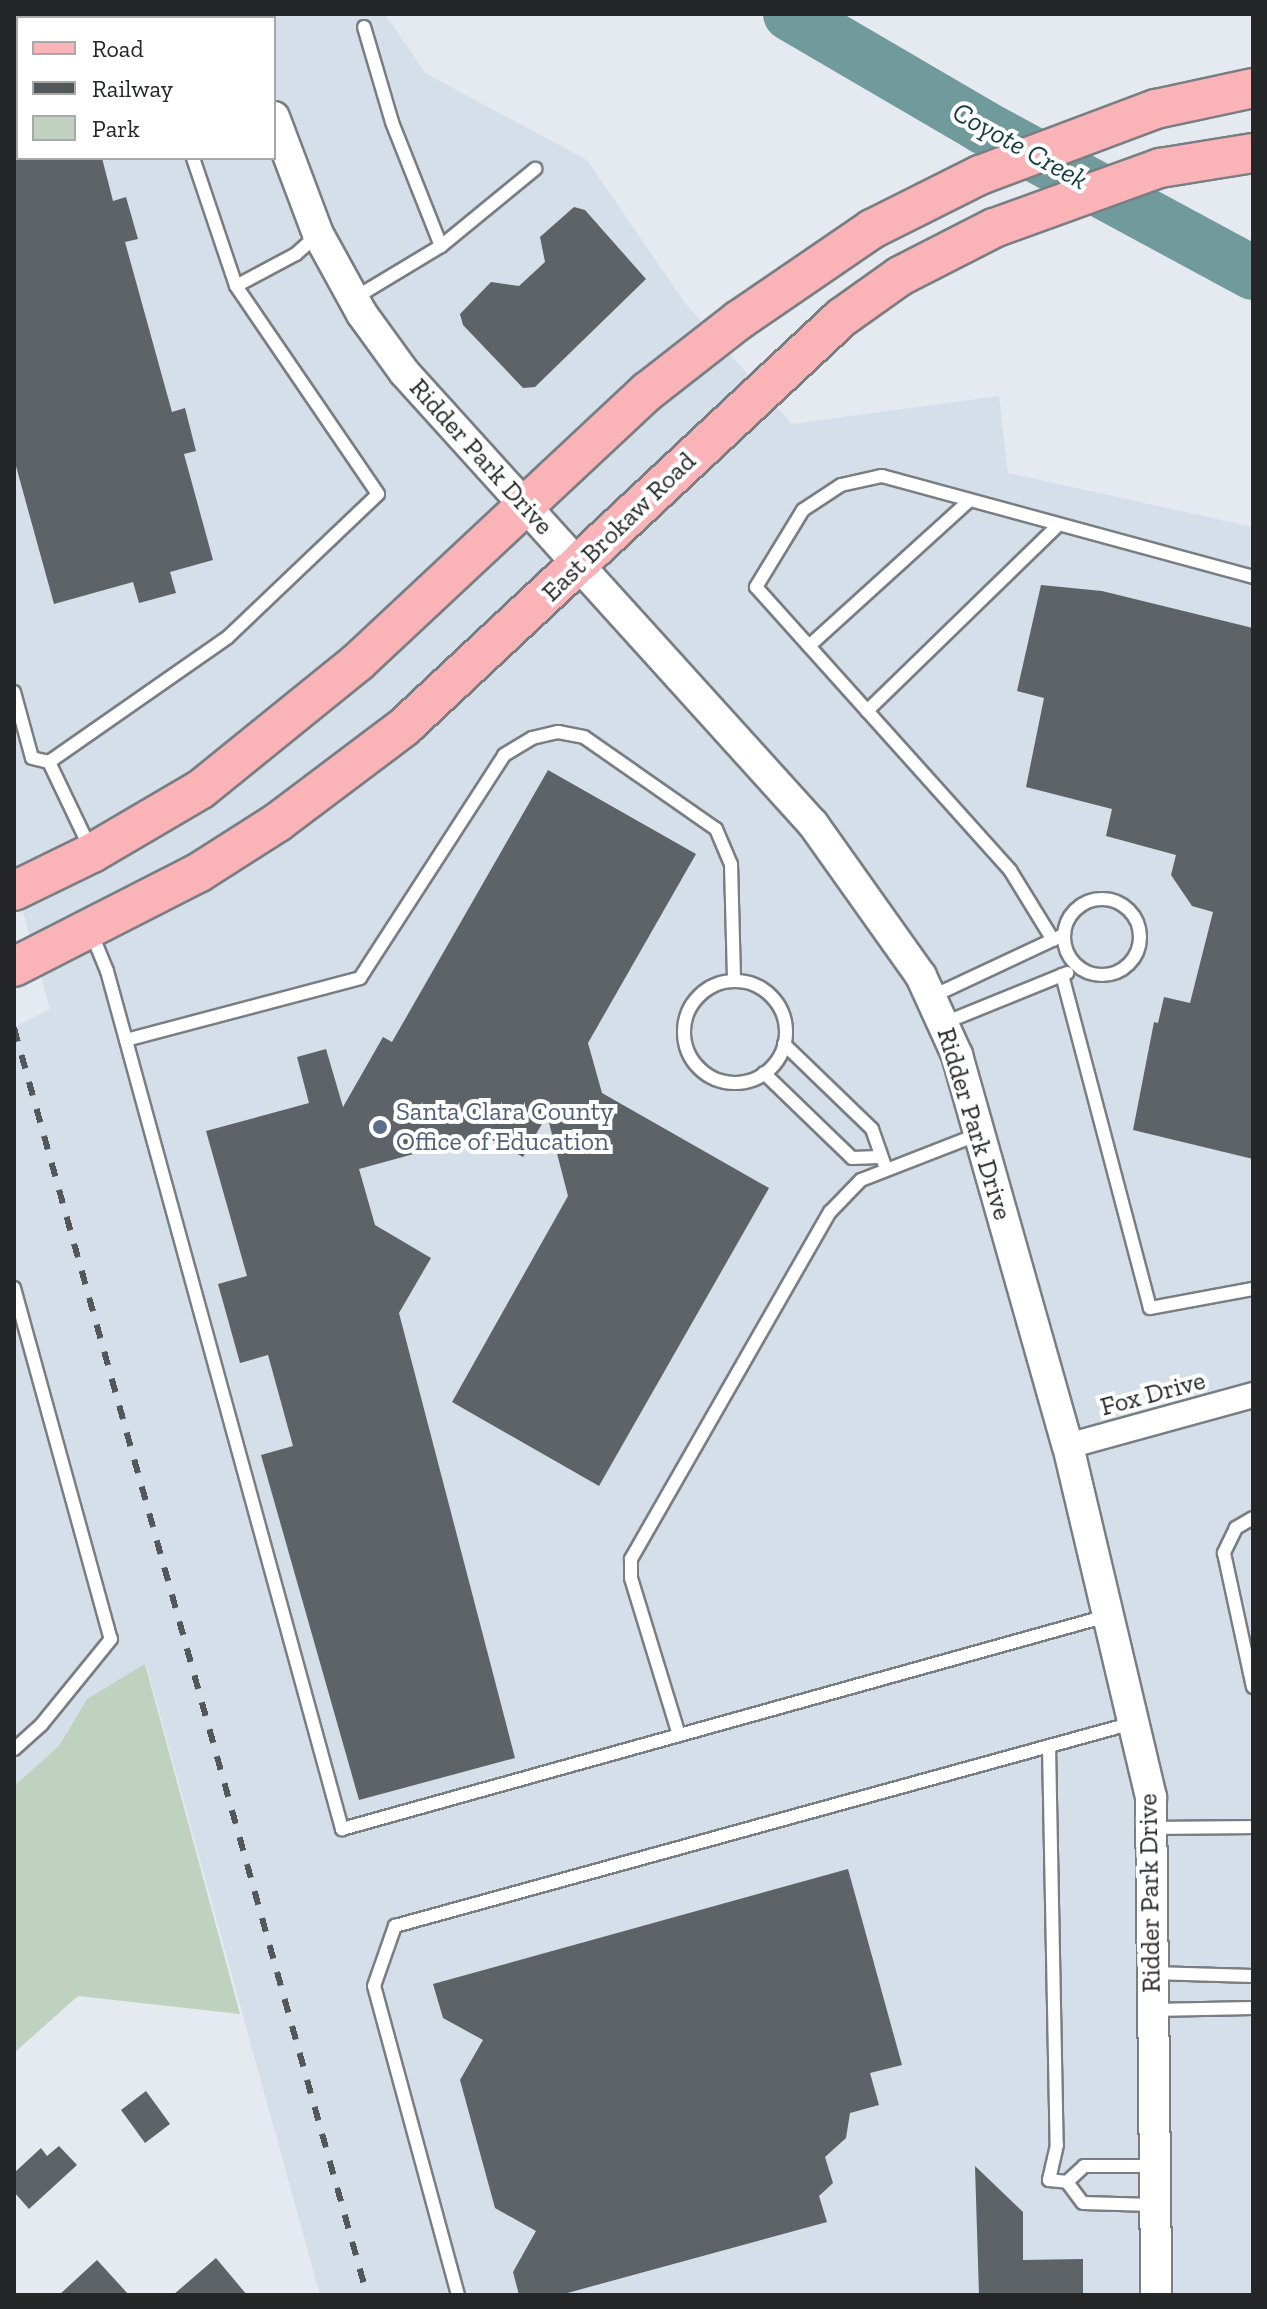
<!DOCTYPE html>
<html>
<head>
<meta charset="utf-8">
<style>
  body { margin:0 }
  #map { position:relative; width:1267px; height:2309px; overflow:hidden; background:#e4eaef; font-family:"Zilla Slab",serif }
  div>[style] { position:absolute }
  .built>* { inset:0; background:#d4dfea }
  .green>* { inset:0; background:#bfd2bf }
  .river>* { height:54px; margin:-27px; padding:0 27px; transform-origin:27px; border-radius:27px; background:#719a9d }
  .building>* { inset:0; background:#5e6367 }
  .roads { filter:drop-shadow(2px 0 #797e83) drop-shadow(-2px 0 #797e83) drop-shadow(0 2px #797e83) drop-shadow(0 -2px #797e83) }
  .service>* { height:12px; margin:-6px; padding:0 6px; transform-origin:6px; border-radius:6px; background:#fff }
  .service>.ring { margin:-6px; padding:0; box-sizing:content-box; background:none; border:12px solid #fff; border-radius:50% }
  .minor>* { height:24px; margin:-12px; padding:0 12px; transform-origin:12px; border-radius:12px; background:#fff }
  .tertiary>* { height:30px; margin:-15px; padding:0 15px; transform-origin:15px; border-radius:15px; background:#fff }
  .primary>* { height:38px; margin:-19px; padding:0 19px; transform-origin:19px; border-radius:19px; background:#fab4b8 }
  .rail>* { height:6px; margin-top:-3px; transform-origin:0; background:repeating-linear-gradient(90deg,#54575a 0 14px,transparent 0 28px) }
  .dots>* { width:22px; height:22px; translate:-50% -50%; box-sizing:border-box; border:4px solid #fff; border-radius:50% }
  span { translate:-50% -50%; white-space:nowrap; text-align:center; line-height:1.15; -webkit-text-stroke:8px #fff; paint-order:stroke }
  .street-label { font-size:26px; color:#242628 }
  .service-label { font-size:26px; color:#4e5e75 }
  .left { translate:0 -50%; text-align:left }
  .water-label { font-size:28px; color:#163e42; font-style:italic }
  .frame { position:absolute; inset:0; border:16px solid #242628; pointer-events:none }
  .legend { position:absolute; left:16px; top:16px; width:260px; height:144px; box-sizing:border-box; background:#fff; border:2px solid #a7a8a9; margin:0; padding:10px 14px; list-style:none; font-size:24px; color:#242628 }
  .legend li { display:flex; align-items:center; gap:16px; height:40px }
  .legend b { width:40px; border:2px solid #a7a8a9 }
</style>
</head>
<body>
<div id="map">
  <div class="built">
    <i style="clip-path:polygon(evenodd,14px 14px,385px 14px,425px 73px,587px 160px,685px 303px,792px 424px,999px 396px,1008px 473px,1253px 527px,1253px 2295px,320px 2295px,146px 1664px,87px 1699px,59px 1746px,14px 1786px,14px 1027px,50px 1009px,14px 879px,14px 14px,18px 18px,274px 18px,274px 158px,18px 158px,18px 18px)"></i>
  </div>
  <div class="green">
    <i style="clip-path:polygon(145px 1664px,240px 2014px,78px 1996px,14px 2053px,14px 1786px,59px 1746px,87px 1699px)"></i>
  </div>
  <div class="river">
    <i style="left:790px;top:14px;width:224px;rotate:30.3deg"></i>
    <i style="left:983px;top:127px;width:307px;rotate:28.4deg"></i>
  </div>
  <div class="building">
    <i style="clip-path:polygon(14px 158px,102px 158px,113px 201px,126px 197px,138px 239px,125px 242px,172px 412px,185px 408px,196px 451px,184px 454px,213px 560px,170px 572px,176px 593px,139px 603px,133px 582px,54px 604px,14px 459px)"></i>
    <i style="clip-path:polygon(574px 207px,585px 210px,646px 279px,535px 387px,523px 388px,463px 325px,460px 314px,491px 282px,519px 286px,545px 262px,540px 237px)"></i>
    <i style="clip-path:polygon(1041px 585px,1102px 591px,1253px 628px,1253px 1159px,1133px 1130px,1154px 1022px,1158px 1023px,1164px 997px,1190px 1003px,1213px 912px,1192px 906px,1171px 875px,1176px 855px,1106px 836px,1112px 809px,1026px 787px,1044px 698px,1017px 691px)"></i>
    <i style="clip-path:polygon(548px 770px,696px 854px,588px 1043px,602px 1093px,769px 1188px,599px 1486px,452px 1402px,568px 1196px,547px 1115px,523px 1157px,483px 1135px,359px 1169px,375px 1225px,431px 1258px,399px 1313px,515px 1758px,359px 1800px,261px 1455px,293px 1446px,268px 1355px,240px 1363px,218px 1284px,247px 1276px,206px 1131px,309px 1103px,297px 1057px,326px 1049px,343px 1107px,383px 1037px,392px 1042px)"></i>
    <i style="clip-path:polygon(848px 1869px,902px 2065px,870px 2073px,879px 2105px,850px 2113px,846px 2138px,825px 2157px,833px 2183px,819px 2196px,827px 2222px,560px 2295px,519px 2295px,513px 2272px,536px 2231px,495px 2208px,460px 2080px,483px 2040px,443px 2018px,433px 1984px)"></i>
    <i style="clip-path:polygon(146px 2091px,170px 2124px,145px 2143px,121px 2110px)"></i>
    <i style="clip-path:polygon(59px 2146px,77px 2165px,29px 2209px,14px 2192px,14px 2173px,41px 2148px,47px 2156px)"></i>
    <i style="clip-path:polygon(975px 2166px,1023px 2212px,1023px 2260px,1083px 2259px,1083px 2295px,979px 2295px)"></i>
    <i style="clip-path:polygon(216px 2258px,247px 2295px,173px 2295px)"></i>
    <i style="clip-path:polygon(97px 2260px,129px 2295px,59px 2295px)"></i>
  </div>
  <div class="roads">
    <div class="service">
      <i style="left:146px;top:14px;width:4px;rotate:76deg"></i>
      <i style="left:226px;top:18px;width:13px;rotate:-18deg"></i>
      <i style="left:193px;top:158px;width:135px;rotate:71.4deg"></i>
      <i style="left:236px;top:286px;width:68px;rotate:-28.1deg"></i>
      <i style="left:296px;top:254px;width:30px;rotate:-42deg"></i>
      <i style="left:441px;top:246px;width:122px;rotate:-39.3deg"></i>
      <i style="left:353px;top:299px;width:103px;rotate:-31.1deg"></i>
      <i style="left:441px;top:246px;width:133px;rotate:-111.6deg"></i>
      <i style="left:392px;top:122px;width:99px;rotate:-106.4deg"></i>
      <i style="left:809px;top:646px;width:216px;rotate:-42.2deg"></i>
      <i style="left:14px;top:692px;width:68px;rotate:74.7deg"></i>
      <i style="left:32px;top:758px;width:17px;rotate:13deg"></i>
      <i style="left:49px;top:762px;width:218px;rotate:-34.9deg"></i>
      <i style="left:228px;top:637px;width:207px;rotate:-43.6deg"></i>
      <i style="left:378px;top:494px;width:252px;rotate:-124.3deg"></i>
      <i style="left:867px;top:711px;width:265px;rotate:-44.2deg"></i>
      <i style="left:49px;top:762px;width:98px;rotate:64.5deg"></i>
      <i class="ring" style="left:1064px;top:899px;width:64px;height:64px"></i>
      <i style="left:91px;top:932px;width:42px;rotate:67.7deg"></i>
      <i style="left:107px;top:971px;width:890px;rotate:74.68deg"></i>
      <i style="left:342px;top:1829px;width:794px;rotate:-15.56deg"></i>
      <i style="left:1053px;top:940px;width:82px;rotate:-121.6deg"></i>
      <i style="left:1010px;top:870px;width:380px;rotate:-131.9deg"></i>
      <i style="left:756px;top:587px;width:90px;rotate:-58.6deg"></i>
      <i style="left:803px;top:510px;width:45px;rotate:-33.3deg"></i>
      <i style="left:841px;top:485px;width:42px;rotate:-12.4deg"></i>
      <i style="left:882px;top:476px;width:385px;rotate:15.2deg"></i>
      <i style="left:1062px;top:975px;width:344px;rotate:75.2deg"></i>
      <i style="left:1150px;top:1308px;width:105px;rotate:-10.5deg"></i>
      <i class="ring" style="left:684px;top:981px;width:90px;height:90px"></i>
      <i style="left:933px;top:996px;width:141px;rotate:-25.1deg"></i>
      <i style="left:944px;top:1023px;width:133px;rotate:-22.1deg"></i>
      <i style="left:126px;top:1040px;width:242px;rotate:-14.8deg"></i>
      <i style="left:360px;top:978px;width:265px;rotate:-57.1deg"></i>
      <i style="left:504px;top:755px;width:33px;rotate:-31deg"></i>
      <i style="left:532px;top:738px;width:27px;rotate:-13deg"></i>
      <i style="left:558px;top:732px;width:26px;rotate:11deg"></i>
      <i style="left:584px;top:737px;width:161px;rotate:34.9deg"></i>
      <i style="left:716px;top:829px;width:38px;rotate:67deg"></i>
      <i style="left:731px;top:864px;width:116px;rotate:88.5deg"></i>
      <i style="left:784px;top:1044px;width:122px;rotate:44deg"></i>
      <i style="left:872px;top:1129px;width:42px;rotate:70.7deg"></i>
      <i style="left:764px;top:1073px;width:122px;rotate:44deg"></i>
      <i style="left:852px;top:1158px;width:27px;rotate:-2deg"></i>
      <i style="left:14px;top:1288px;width:364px;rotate:74.6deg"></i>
      <i style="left:111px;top:1639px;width:111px;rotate:129.1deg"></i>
      <i style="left:41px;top:1725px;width:36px;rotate:138deg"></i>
      <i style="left:1253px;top:1518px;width:20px;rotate:150deg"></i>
      <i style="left:1236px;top:1528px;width:28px;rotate:116deg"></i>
      <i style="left:1224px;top:1553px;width:137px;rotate:77.8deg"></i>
      <i style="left:679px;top:1735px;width:164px;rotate:-107deg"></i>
      <i style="left:631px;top:1578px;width:19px;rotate:-90deg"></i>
      <i style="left:631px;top:1559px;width:400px;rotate:-60.2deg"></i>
      <i style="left:830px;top:1212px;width:45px;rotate:-45.9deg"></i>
      <i style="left:861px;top:1180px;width:127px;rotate:-21.3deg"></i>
      <i style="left:1049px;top:1746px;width:399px;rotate:88.9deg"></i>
      <i style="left:1057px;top:2145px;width:36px;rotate:103deg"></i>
      <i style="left:1049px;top:2180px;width:18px;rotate:6deg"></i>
      <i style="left:1067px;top:2182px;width:23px;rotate:-43deg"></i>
      <i style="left:1084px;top:2166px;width:72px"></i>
      <i style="left:1154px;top:1828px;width:99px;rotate:-0.6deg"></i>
      <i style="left:1152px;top:1973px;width:101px;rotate:1.7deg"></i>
      <i style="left:1153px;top:2010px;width:100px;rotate:-1.1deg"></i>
      <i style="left:1067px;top:2182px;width:26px;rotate:53deg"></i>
      <i style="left:1083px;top:2203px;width:70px;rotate:1.6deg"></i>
      <i style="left:458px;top:2295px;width:320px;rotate:-105.2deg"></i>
      <i style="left:374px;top:1986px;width:64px;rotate:-70.7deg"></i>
      <i style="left:395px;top:1926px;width:765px;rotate:-15.38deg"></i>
    </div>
    <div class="minor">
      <i style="left:1068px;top:1446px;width:192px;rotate:-15.4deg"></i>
    </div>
    <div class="tertiary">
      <i style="left:252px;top:14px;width:4px;rotate:76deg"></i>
      <i style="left:274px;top:117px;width:125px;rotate:69.4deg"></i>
      <i style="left:318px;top:234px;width:91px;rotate:61.2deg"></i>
      <i style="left:362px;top:314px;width:72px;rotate:54.1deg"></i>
      <i style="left:404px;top:372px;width:610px;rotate:47.86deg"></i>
      <i style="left:813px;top:824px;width:186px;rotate:54.6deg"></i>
      <i style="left:921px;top:976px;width:87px;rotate:65.5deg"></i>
      <i style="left:957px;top:1055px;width:406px;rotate:74.2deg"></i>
      <i style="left:1068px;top:1446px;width:361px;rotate:76.7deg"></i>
      <i style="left:1151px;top:1797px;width:498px;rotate:89.4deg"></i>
    </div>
    <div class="primary">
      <i style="left:14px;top:891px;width:87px;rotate:-26deg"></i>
      <i style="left:92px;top:853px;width:126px;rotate:-30.4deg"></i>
      <i style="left:201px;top:789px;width:202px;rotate:-39deg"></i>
      <i style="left:358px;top:662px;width:397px;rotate:-43.1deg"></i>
      <i style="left:648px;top:391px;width:115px;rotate:-38deg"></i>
      <i style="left:739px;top:320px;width:161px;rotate:-34.4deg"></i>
      <i style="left:872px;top:229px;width:121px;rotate:-26.6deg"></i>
      <i style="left:980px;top:175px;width:188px;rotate:-20.6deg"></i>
      <i style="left:1156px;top:109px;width:99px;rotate:-12.2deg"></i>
      <i style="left:14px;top:967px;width:207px;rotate:-27.1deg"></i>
      <i style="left:198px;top:873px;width:95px;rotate:-32.5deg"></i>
      <i style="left:278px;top:822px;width:158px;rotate:-37deg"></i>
      <i style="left:404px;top:727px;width:599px;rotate:-43.1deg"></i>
      <i style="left:841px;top:318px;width:72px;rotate:-35.4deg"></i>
      <i style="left:900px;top:276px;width:106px;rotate:-27.1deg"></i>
      <i style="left:994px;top:228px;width:177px;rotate:-19.9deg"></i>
      <i style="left:1160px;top:168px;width:94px;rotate:-9.2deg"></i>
    </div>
  </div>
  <div class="rail">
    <i style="left:14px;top:1028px;width:1315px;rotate:74.43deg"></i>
  </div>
  <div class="dots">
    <i style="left:380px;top:1127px;background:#5c6f8a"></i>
  </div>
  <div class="street-label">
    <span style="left:481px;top:457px;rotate:48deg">Ridder Park Drive</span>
    <span style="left:619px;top:527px;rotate:-44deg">East Brokaw Road</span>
    <span style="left:974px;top:1124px;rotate:73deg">Ridder Park Drive</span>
    <span style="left:1153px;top:1394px;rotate:-15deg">Fox Drive</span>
    <span style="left:1150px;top:1893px;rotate:-91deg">Ridder Park Drive</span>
  </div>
  <div class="service-label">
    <span class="left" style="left:396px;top:1127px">Santa Clara County<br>Office of Education</span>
  </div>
  <div class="water-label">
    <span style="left:1020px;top:146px;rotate:29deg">Coyote Creek</span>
  </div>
  <div class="frame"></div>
  <ul class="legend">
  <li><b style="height:10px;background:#fab4b8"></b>Road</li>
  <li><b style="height:10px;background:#54575a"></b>Railway</li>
  <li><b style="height:22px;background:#bfd2bf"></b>Park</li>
  </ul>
</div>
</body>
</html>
